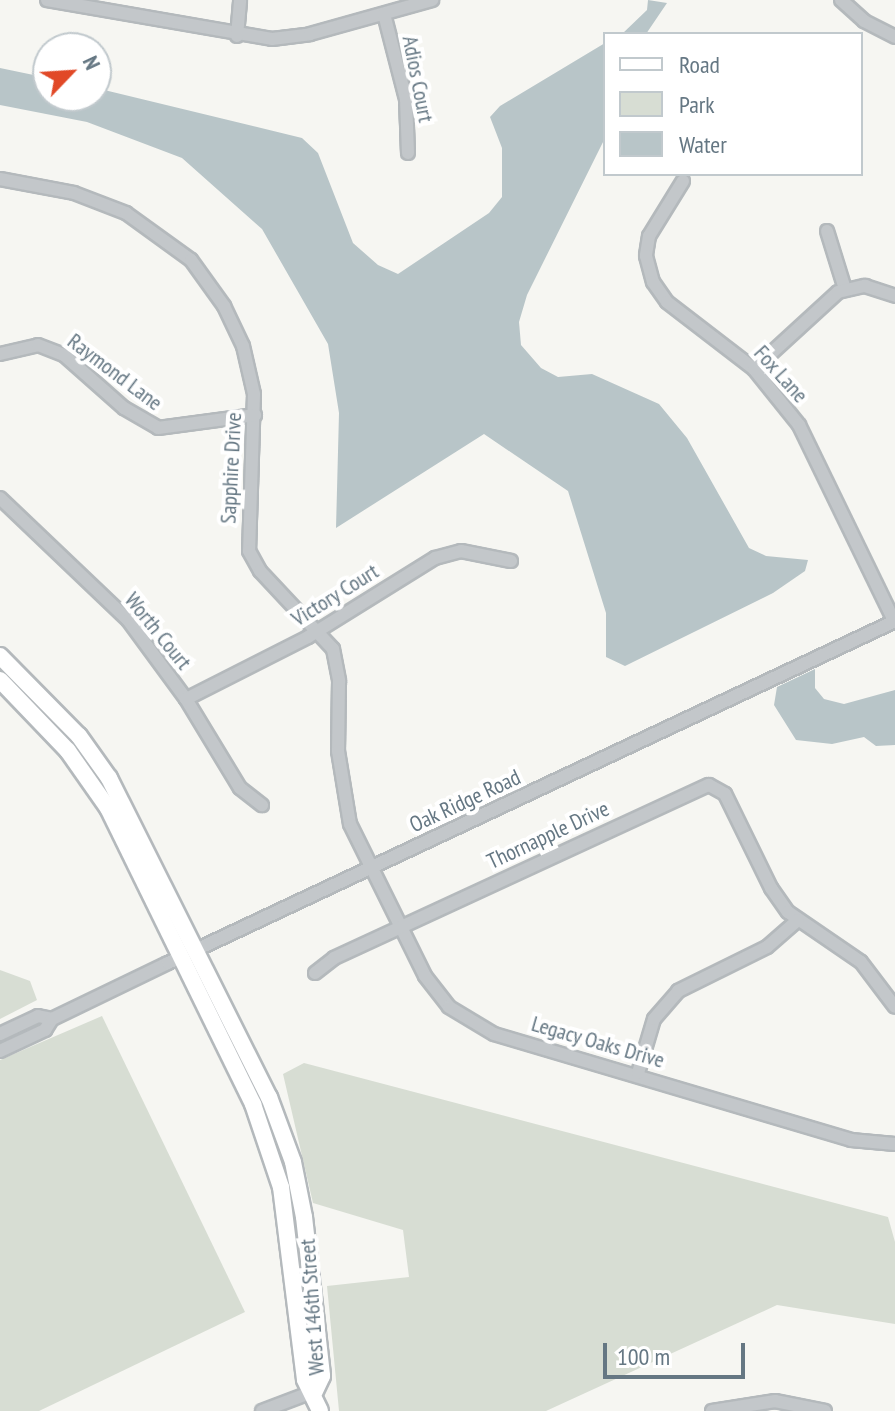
<!DOCTYPE html>
<html>
<head>
<meta charset="utf-8">
<style>
  body { margin:0 }
  #map { position:relative; width:895px; height:1411px; overflow:hidden; background:#f6f6f2; font-family:"PT Sans Narrow",sans-serif }
  div>[style] { position:absolute }
  .green>* { inset:0; background:#d7ddd3 }
  .water>* { inset:0; background:#b8c5c8 }
  .roads { filter:drop-shadow(2px 0 #b4b9bc) drop-shadow(-2px 0 #b4b9bc) drop-shadow(0 2px #b4b9bc) drop-shadow(0 -2px #b4b9bc) }
  .minor>* { height:12px; margin:-6px; padding:0 6px; transform-origin:6px; border-radius:6px; background:#c3c7ca }
  .major>* { height:16px; margin:-8px; padding:0 8px; transform-origin:8px; border-radius:8px; background:#fff }
  span { translate:-50% -50%; white-space:nowrap; text-align:center; line-height:1.15; -webkit-text-stroke:8px #fff; paint-order:stroke }
  .street-label { font-size:22px; color:#657783 }
  .legend { position:absolute; left:603px; top:32px; width:260px; height:144px; box-sizing:border-box; background:#fff; border:2px solid #c1c9cd; margin:0; padding:10px 14px; list-style:none; font-size:24px; color:#657783 }
  .legend li { display:flex; align-items:center; gap:16px; height:40px }
  .legend b { width:40px; border:2px solid #c1c9cd }
  .north { position:absolute; left:32px; top:32px; width:80px; height:80px; box-sizing:border-box; background:#fff; border:2px solid #c1c9cd; border-radius:50%; rotate:65deg; font-size:22px; font-weight:700; line-height:32px; text-align:center; color:#657783 }
  .north::after { content:''; display:block; margin:auto; width:28px; height:36px; background:#e14927; clip-path:polygon(50% 0,100% 100%,50% 72%,0 100%) }
  .scale { position:absolute; left:603px; top:1343px; width:142px; height:36px; box-sizing:border-box; border:4px solid #657783; border-top:0; padding-left:10px; font-size:24px; line-height:28px; white-space:nowrap; color:#657783; -webkit-text-stroke:6px #fff; paint-order:stroke }
</style>
</head>
<body>
<div id="map">
  <div class="green">
    <i style="clip-path:polygon(0 970px,30px 981px,37px 1000px,0 1019px)"></i>
    <i style="clip-path:polygon(102px 1016px,245px 1312px,39px 1411px,0 1411px,0 1060px)"></i>
    <i style="clip-path:polygon(304px 1063px,888px 1217px,895px 1242px,895px 1324px,777px 1305px,546px 1411px,339px 1411px,327px 1286px,409px 1277px,403px 1230px,313px 1203px,283px 1074px)"></i>
  </div>
  <div class="water">
    <i style="clip-path:polygon(648px 0,667px 3px,646px 34px,622px 34px,647px 10px)"></i>
    <i style="clip-path:polygon(605px 43px,605px 138px,527px 295px,519px 322px,521px 345px,541px 368px,558px 377px,592px 374px,659px 404px,687px 438px,749px 548px,766px 556px,808px 560px,805px 571px,773px 593px,625px 666px,606px 657px,606px 613px,568px 491px,484px 434px,336px 528px,339px 413px,328px 344px,262px 229px,182px 158px,87px 122px,0 105px,0 68px,48px 78px,48px 96px,96px 96px,96px 88px,302px 138px,318px 153px,353px 243px,378px 265px,398px 274px,489px 213px,502px 197px,502px 148px,490px 117px,500px 106px)"></i>
    <i style="clip-path:polygon(815px 669px,815px 688px,824px 699px,844px 704px,895px 690px,895px 745px,876px 746px,864px 737px,832px 744px,796px 740px,774px 705px,777px 687px)"></i>
  </div>
  <div class="roads">
    <div class="minor">
      <i style="left:47px;top:0;width:228px;rotate:9.8deg"></i>
      <i style="left:272px;top:39px;width:38px;rotate:-7deg"></i>
      <i style="left:310px;top:34px;width:127px;rotate:-15.6deg"></i>
      <i style="left:841px;top:0;width:31px;rotate:42deg"></i>
      <i style="left:864px;top:21px;width:35px;rotate:27deg"></i>
      <i style="left:384px;top:14px;width:88px;rotate:75.5deg"></i>
      <i style="left:406px;top:99px;width:54px;rotate:87.9deg"></i>
      <i style="left:237px;top:36px;width:36px;rotate:-85deg"></i>
      <i style="left:0;top:179px;width:75px;rotate:10.7deg"></i>
      <i style="left:74px;top:193px;width:56px;rotate:21deg"></i>
      <i style="left:126px;top:213px;width:80px;rotate:35.9deg"></i>
      <i style="left:191px;top:260px;width:57px;rotate:54.3deg"></i>
      <i style="left:224px;top:306px;width:44px;rotate:64.6deg"></i>
      <i style="left:243px;top:346px;width:49px;rotate:77.1deg"></i>
      <i style="left:254px;top:394px;width:157px;rotate:91.8deg"></i>
      <i style="left:249px;top:551px;width:23px;rotate:61deg"></i>
      <i style="left:260px;top:571px;width:107px;rotate:46.9deg"></i>
      <i style="left:333px;top:649px;width:33px;rotate:79deg"></i>
      <i style="left:339px;top:681px;width:70px;rotate:90.8deg"></i>
      <i style="left:338px;top:751px;width:74px;rotate:80.7deg"></i>
      <i style="left:350px;top:824px;width:169px;rotate:63.7deg"></i>
      <i style="left:425px;top:976px;width:39px;rotate:52deg"></i>
      <i style="left:449px;top:1007px;width:52px;rotate:31deg"></i>
      <i style="left:494px;top:1034px;width:372px;rotate:16.5deg"></i>
      <i style="left:851px;top:1140px;width:44px;rotate:5.2deg"></i>
      <i style="left:683px;top:181px;width:65px;rotate:121.7deg"></i>
      <i style="left:649px;top:236px;width:20px;rotate:99deg"></i>
      <i style="left:646px;top:256px;width:27px;rotate:75deg"></i>
      <i style="left:653px;top:282px;width:24px;rotate:55deg"></i>
      <i style="left:667px;top:302px;width:110px;rotate:37.6deg"></i>
      <i style="left:754px;top:369px;width:72px;rotate:51.2deg"></i>
      <i style="left:799px;top:425px;width:218px;rotate:64.1deg"></i>
      <i style="left:827px;top:231px;width:61px;rotate:72.8deg"></i>
      <i style="left:0;top:354px;width:39px;rotate:-13deg"></i>
      <i style="left:38px;top:345px;width:28px;rotate:21deg"></i>
      <i style="left:64px;top:355px;width:80px;rotate:41.5deg"></i>
      <i style="left:124px;top:408px;width:39px;rotate:30deg"></i>
      <i style="left:158px;top:428px;width:98px;rotate:-7.6deg"></i>
      <i style="left:754px;top:369px;width:114px;rotate:-42.5deg"></i>
      <i style="left:838px;top:292px;width:28px;rotate:-13deg"></i>
      <i style="left:865px;top:286px;width:32px;rotate:18deg"></i>
      <i style="left:0;top:498px;width:177px;rotate:43.6deg"></i>
      <i style="left:128px;top:620px;width:98px;rotate:53.7deg"></i>
      <i style="left:186px;top:699px;width:104px;rotate:58.8deg"></i>
      <i style="left:240px;top:788px;width:28px;rotate:38deg"></i>
      <i style="left:186px;top:699px;width:137px;rotate:-26.9deg"></i>
      <i style="left:308px;top:637px;width:150px;rotate:-31.9deg"></i>
      <i style="left:435px;top:558px;width:27px;rotate:-15deg"></i>
      <i style="left:461px;top:551px;width:51px;rotate:11.3deg"></i>
      <i style="left:315px;top:973px;width:24px;rotate:-38deg"></i>
      <i style="left:334px;top:958px;width:413px;rotate:-24.8deg"></i>
      <i style="left:709px;top:785px;width:18px;rotate:29deg"></i>
      <i style="left:725px;top:794px;width:105px;rotate:63.9deg"></i>
      <i style="left:771px;top:888px;width:29px;rotate:55deg"></i>
      <i style="left:788px;top:912px;width:88px;rotate:34.4deg"></i>
      <i style="left:861px;top:962px;width:56px;rotate:52.9deg"></i>
      <i style="left:0;top:1034px;width:42px;rotate:-25.3deg"></i>
      <i style="left:38px;top:1016px;width:14px;rotate:12deg"></i>
      <i style="left:0;top:1051px;width:50px;rotate:-25deg"></i>
      <i style="left:45px;top:1030px;width:13px;rotate:-58deg"></i>
      <i style="left:52px;top:1019px;width:129px;rotate:-25.8deg"></i>
      <i style="left:168px;top:963px;width:803px;rotate:-25.19deg"></i>
      <i style="left:638px;top:1073px;width:56px;rotate:-73.5deg"></i>
      <i style="left:654px;top:1019px;width:37px;rotate:-49deg"></i>
      <i style="left:678px;top:991px;width:99px;rotate:-26.3deg"></i>
      <i style="left:767px;top:947px;width:41px;rotate:-41.1deg"></i>
      <i style="left:262px;top:1411px;width:57px;rotate:-20.7deg"></i>
      <i style="left:712px;top:1411px;width:64px;rotate:-9deg"></i>
      <i style="left:775px;top:1401px;width:51px;rotate:11.3deg"></i>
    </div>
    <div class="major">
      <i style="left:0;top:656px;width:112px;rotate:45.4deg"></i>
      <i style="left:79px;top:736px;width:52px;rotate:54.5deg"></i>
      <i style="left:109px;top:778px;width:357px;rotate:63.4deg"></i>
      <i style="left:269px;top:1097px;width:69px;rotate:69.7deg"></i>
      <i style="left:293px;top:1162px;width:56px;rotate:78.7deg"></i>
      <i style="left:304px;top:1217px;width:160px;rotate:83.5deg"></i>
      <i style="left:322px;top:1376px;width:17px;rotate:115deg"></i>
      <i style="left:0;top:680px;width:98px;rotate:46.2deg"></i>
      <i style="left:68px;top:751px;width:70px;rotate:54.9deg"></i>
      <i style="left:108px;top:808px;width:330px;rotate:63.9deg"></i>
      <i style="left:253px;top:1104px;width:88px;rotate:71.4deg"></i>
      <i style="left:281px;top:1187px;width:194px;rotate:82.9deg"></i>
      <i style="left:305px;top:1380px;width:34px;rotate:64deg"></i>
    </div>
  </div>
  <div class="street-label">
    <span style="left:418px;top:79px;rotate:79deg">Adios Court</span>
    <span style="left:115px;top:372px;rotate:37deg">Raymond Lane</span>
    <span style="left:781px;top:374px;rotate:48deg">Fox Lane</span>
    <span style="left:231px;top:468px;rotate:-87deg">Sapphire Drive</span>
    <span style="left:335px;top:595px;rotate:-32deg">Victory Court</span>
    <span style="left:158px;top:631px;rotate:51deg">Worth Court</span>
    <span style="left:465px;top:801px;rotate:-25deg">Oak Ridge Road</span>
    <span style="left:548px;top:835px;rotate:-25deg">Thornapple Drive</span>
    <span style="left:598px;top:1042px;rotate:16deg">Legacy Oaks Drive</span>
    <span style="left:312px;top:1307px;rotate:-94deg">West 146th Street</span>
  </div>
  <ul class="legend">
  <li><b style="height:10px;background:#fff"></b>Road</li>
  <li><b style="height:22px;background:#d7ddd3"></b>Park</li>
  <li><b style="height:22px;background:#b8c5c8"></b>Water</li>
  </ul>
  <div class="north">N</div>
  <div class="scale">100 m</div>
</div>
</body>
</html>
